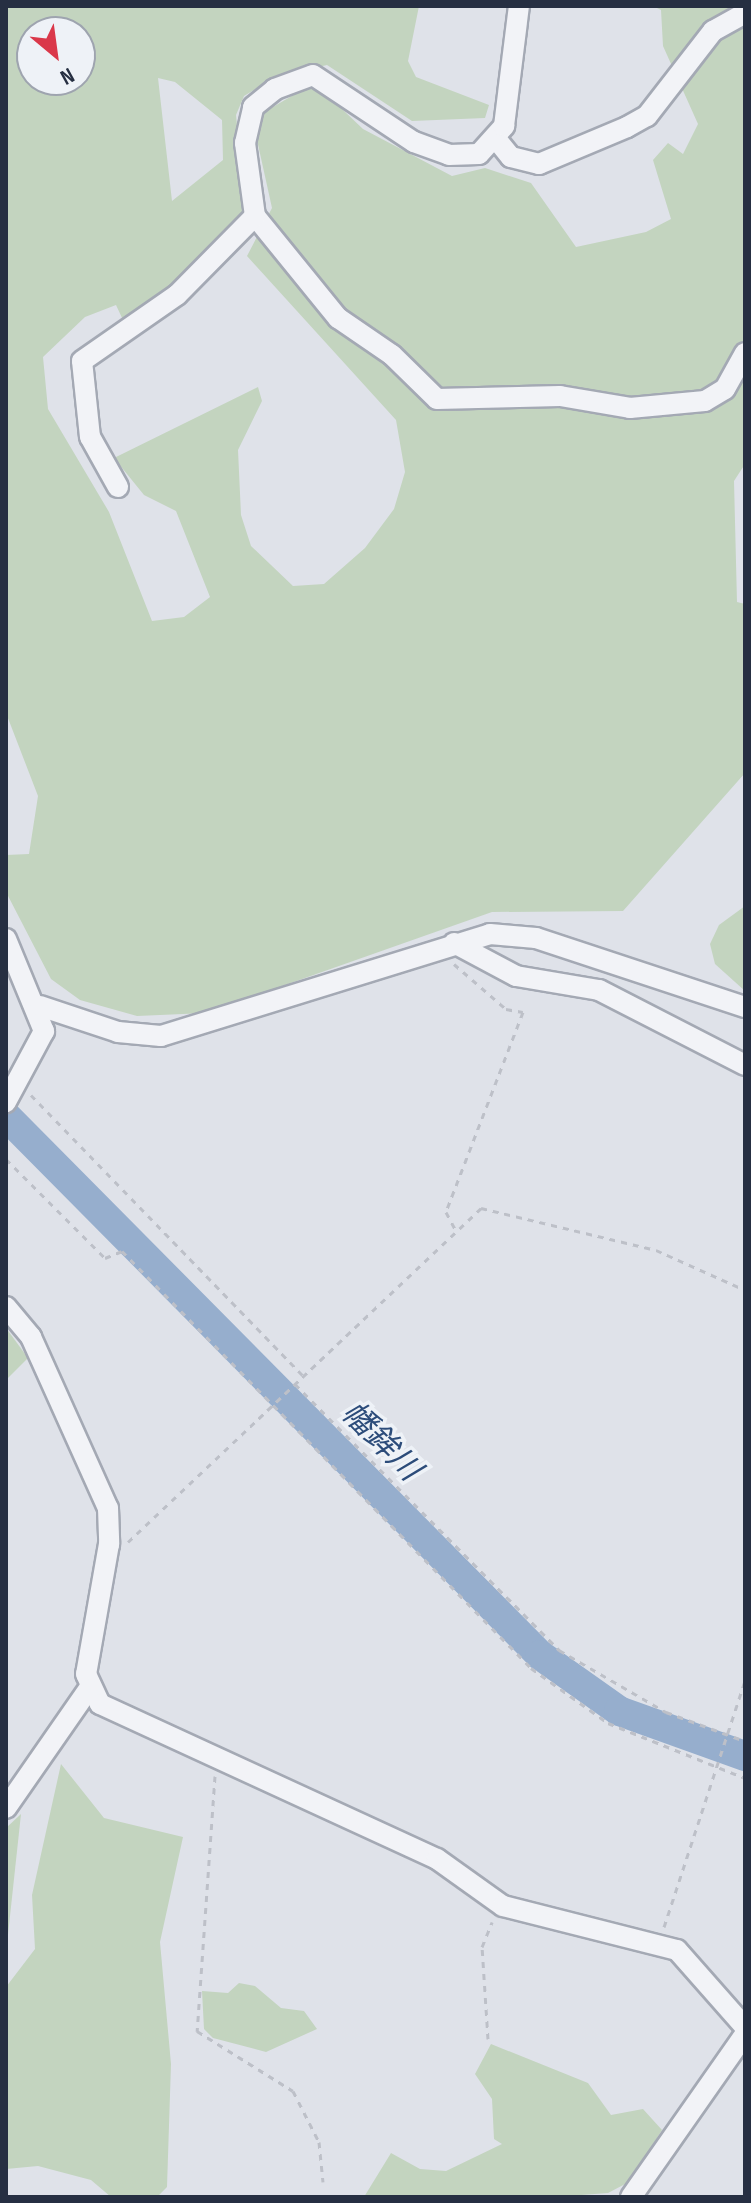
<!DOCTYPE html>
<html>
<head>
<meta charset="utf-8">
<style>
  body { margin:0 }
  #map { position:relative; width:751px; height:2203px; overflow:hidden; background:#dfe2e9; font-family:"Sofia Sans Condensed","Noto Sans JP",sans-serif }
  div>[style] { position:absolute }
  .green>* { inset:0; background:#c3d4bf }
  .river>* { height:30px; margin:-15px; padding:0 15px; transform-origin:15px; border-radius:15px; background:#96aecd }
  .path>* { height:3px; margin-top:-1.5px; transform-origin:0; background:repeating-linear-gradient(90deg,#bdc0c8 0 6px,transparent 0 12px) }
  .roads { filter:drop-shadow(2px 0 #a4a9b4) drop-shadow(-2px 0 #a4a9b4) drop-shadow(0 2px #a4a9b4) drop-shadow(0 -2px #a4a9b4) }
  .minor>* { height:20px; margin:-10px; padding:0 10px; transform-origin:10px; border-radius:10px; background:#f2f3f7 }
  span { translate:-50% -50%; white-space:nowrap; text-align:center; line-height:1.15; -webkit-text-stroke:7px #eef2f7; paint-order:stroke }
  .water-label { font-size:32px; color:#2c4c7a; font-style:italic }
  .frame { position:absolute; inset:0; border:8px solid #262f42; pointer-events:none }
  .north { position:absolute; left:16px; top:16px; width:80px; height:80px; box-sizing:border-box; background:#eef2f7; border:2px solid #9ea4af; border-radius:50%; rotate:151deg; font-size:22px; font-weight:700; line-height:32px; text-align:center; color:#262f42 }
  .north::after { content:''; display:block; margin:auto; width:28px; height:36px; background:#da384a; clip-path:polygon(50% 0,100% 100%,50% 72%,0 100%) }
</style>
</head>
<body>
<div id="map">
  <div class="green">
    <i style="clip-path:polygon(evenodd,6px 6px,419px 6px,408px 61px,416px 77px,489px 105px,485px 118px,412px 121px,327px 65px,275px 77px,244px 96px,236px 115px,245px 208px,235px 229px,156px 298px,123px 320px,116px 305px,85px 317px,43px 357px,48px 409px,109px 512px,152px 621px,184px 617px,210px 597px,176px 511px,144px 495px,114px 458px,258px 387px,262px 401px,238px 450px,241px 515px,251px 546px,293px 586px,324px 584px,365px 548px,394px 509px,405px 472px,396px 420px,247px 256px,272px 208px,257px 140px,261px 114px,307px 87px,322px 90px,363px 129px,452px 176px,485px 168px,531px 183px,576px 247px,646px 232px,671px 219px,653px 160px,668px 143px,683px 154px,698px 124px,663px 46px,661px 10px,653px 6px,745px 6px,745px 464px,734px 481px,737px 602px,745px 604px,745px 773px,623px 911px,492px 912px,206px 1013px,137px 1016px,80px 1000px,51px 979px,6px 892px,6px 855px,29px 854px,38px 796px,6px 713px,6px 6px,32px 32px,80px 32px,80px 80px,32px 80px,32px 32px,6px 6px,158px 78px,175px 82px,222px 120px,223px 160px,172px 201px,158px 78px)"></i>
    <i style="clip-path:polygon(745px 906px,745px 991px,715px 964px,710px 944px,719px 925px)"></i>
    <i style="clip-path:polygon(6px 1328px,28px 1358px,6px 1380px)"></i>
    <i style="clip-path:polygon(61px 1764px,104px 1818px,183px 1837px,160px 1942px,171px 2064px,167px 2187px,157px 2197px,111px 2197px,91px 2180px,38px 2166px,6px 2169px,6px 1987px,35px 1949px,32px 1895px)"></i>
    <i style="clip-path:polygon(21px 1814px,6px 1953px,6px 1828px)"></i>
    <i style="clip-path:polygon(239px 1983px,255px 1986px,281px 2008px,304px 2011px,317px 2029px,266px 2052px,213px 2038px,204px 2029px,202px 1991px,228px 1993px)"></i>
    <i style="clip-path:polygon(491px 2044px,588px 2083px,611px 2115px,643px 2109px,662px 2130px,629px 2182px,608px 2193px,555px 2197px,364px 2197px,391px 2153px,420px 2169px,446px 2171px,502px 2144px,494px 2139px,492px 2099px,475px 2074px)"></i>
  </div>
  <div class="river">
    <i style="left:6px;top:1116px;width:759px;rotate:45.27deg"></i>
    <i style="left:540px;top:1655px;width:97px;rotate:35.3deg"></i>
    <i style="left:619px;top:1711px;width:134px;rotate:19.7deg"></i>
  </div>
  <div class="path">
    <i style="left:454px;top:964px;width:69px;rotate:40.9deg"></i>
    <i style="left:506px;top:1009px;width:17px;rotate:10deg"></i>
    <i style="left:523px;top:1012px;width:214px;rotate:111.1deg"></i>
    <i style="left:446px;top:1212px;width:19px;rotate:62deg"></i>
    <i style="left:31px;top:1095px;width:391px;rotate:45.9deg"></i>
    <i style="left:6px;top:1159px;width:140px;rotate:45deg"></i>
    <i style="left:105px;top:1258px;width:18px;rotate:-22deg"></i>
    <i style="left:122px;top:1251px;width:584px;rotate:45.55deg"></i>
    <i style="left:531px;top:1668px;width:95px;rotate:35.5deg"></i>
    <i style="left:608px;top:1723px;width:148px;rotate:21.9deg"></i>
    <i style="left:295px;top:1384px;width:375px;rotate:45.2deg"></i>
    <i style="left:559px;top:1650px;width:124px;rotate:30.1deg"></i>
    <i style="left:666px;top:1712px;width:84px;rotate:20.2deg"></i>
    <i style="left:128px;top:1542px;width:486px;rotate:-43.4deg"></i>
    <i style="left:481px;top:1208px;width:180px;rotate:13.5deg"></i>
    <i style="left:656px;top:1250px;width:98px;rotate:24.2deg"></i>
    <i style="left:215px;top:1776px;width:256px;rotate:94deg"></i>
    <i style="left:197px;top:2031px;width:113px;rotate:32deg"></i>
    <i style="left:293px;top:2091px;width:57px;rotate:63deg"></i>
    <i style="left:319px;top:2142px;width:40px;rotate:84.3deg"></i>
    <i style="left:664px;top:1927px;width:260px;rotate:-71.8deg"></i>
    <i style="left:488px;top:2039px;width:92px;rotate:-93.7deg"></i>
    <i style="left:482px;top:1947px;width:27px;rotate:-68deg"></i>
  </div>
  <div class="roads">
    <div class="minor">
      <i style="left:497px;top:140px;width:22px;rotate:51deg"></i>
      <i style="left:511px;top:157px;width:29px;rotate:14deg"></i>
      <i style="left:539px;top:164px;width:95px;rotate:-22.8deg"></i>
      <i style="left:627px;top:127px;width:23px;rotate:-29deg"></i>
      <i style="left:647px;top:116px;width:108px;rotate:-52.2deg"></i>
      <i style="left:713px;top:31px;width:37px;rotate:-29deg"></i>
      <i style="left:255px;top:216px;width:132px;rotate:50.9deg"></i>
      <i style="left:338px;top:318px;width:65px;rotate:34.4deg"></i>
      <i style="left:392px;top:355px;width:63px;rotate:44.4deg"></i>
      <i style="left:437px;top:399px;width:123px;rotate:-1.4deg"></i>
      <i style="left:560px;top:396px;width:71px;rotate:9.7deg"></i>
      <i style="left:630px;top:408px;width:75px;rotate:-5.3deg"></i>
      <i style="left:705px;top:401px;width:23px;rotate:-31deg"></i>
      <i style="left:725px;top:389px;width:41px;rotate:-60.9deg"></i>
      <i style="left:118px;top:487px;width:57px;rotate:-119.2deg"></i>
      <i style="left:90px;top:437px;width:76px;rotate:-96deg"></i>
      <i style="left:82px;top:361px;width:116px;rotate:-34.8deg"></i>
      <i style="left:177px;top:295px;width:111px;rotate:-45.4deg"></i>
      <i style="left:255px;top:216px;width:74px;rotate:-97.8deg"></i>
      <i style="left:245px;top:143px;width:37px;rotate:-77deg"></i>
      <i style="left:253px;top:107px;width:28px;rotate:-39deg"></i>
      <i style="left:275px;top:89px;width:40px;rotate:-20.2deg"></i>
      <i style="left:313px;top:75px;width:121px;rotate:33.6deg"></i>
      <i style="left:414px;top:142px;width:37px;rotate:20deg"></i>
      <i style="left:449px;top:155px;width:30px;rotate:-2deg"></i>
      <i style="left:479px;top:154px;width:38px;rotate:-48deg"></i>
      <i style="left:504px;top:126px;width:121px;rotate:-82.9deg"></i>
      <i style="left:6px;top:939px;width:100px;rotate:67.6deg"></i>
      <i style="left:44px;top:1031px;width:81px;rotate:118.2deg"></i>
      <i style="left:454px;top:943px;width:70px;rotate:28deg"></i>
      <i style="left:516px;top:976px;width:84px;rotate:9.6deg"></i>
      <i style="left:599px;top:990px;width:164px;rotate:27.2deg"></i>
      <i style="left:40px;top:1006px;width:82px;rotate:18.4deg"></i>
      <i style="left:118px;top:1032px;width:43px;rotate:5.3deg"></i>
      <i style="left:161px;top:1036px;width:344px;rotate:-17.2deg"></i>
      <i style="left:490px;top:934px;width:46px;rotate:5deg"></i>
      <i style="left:536px;top:938px;width:220px;rotate:18.3deg"></i>
      <i style="left:6px;top:1307px;width:39px;rotate:50deg"></i>
      <i style="left:31px;top:1337px;width:188px;rotate:65.8deg"></i>
      <i style="left:108px;top:1508px;width:36px;rotate:88deg"></i>
      <i style="left:109px;top:1544px;width:132px;rotate:100deg"></i>
      <i style="left:86px;top:1674px;width:33px;rotate:65deg"></i>
      <i style="left:100px;top:1704px;width:371px;rotate:24.7deg"></i>
      <i style="left:437px;top:1859px;width:81px;rotate:35.5deg"></i>
      <i style="left:503px;top:1906px;width:179px;rotate:14.2deg"></i>
      <i style="left:677px;top:1950px;width:103px;rotate:48.6deg"></i>
      <i style="left:6px;top:1808px;width:144px;rotate:-55.2deg"></i>
      <i style="left:631px;top:2197px;width:199px;rotate:-55deg"></i>
    </div>
  </div>
  <div class="water-label">
    <span style="left:380px;top:1442px;rotate:45deg">幡鉾川</span>
  </div>
  <div class="frame"></div>
  <div class="north">N</div>
</div>
</body>
</html>
